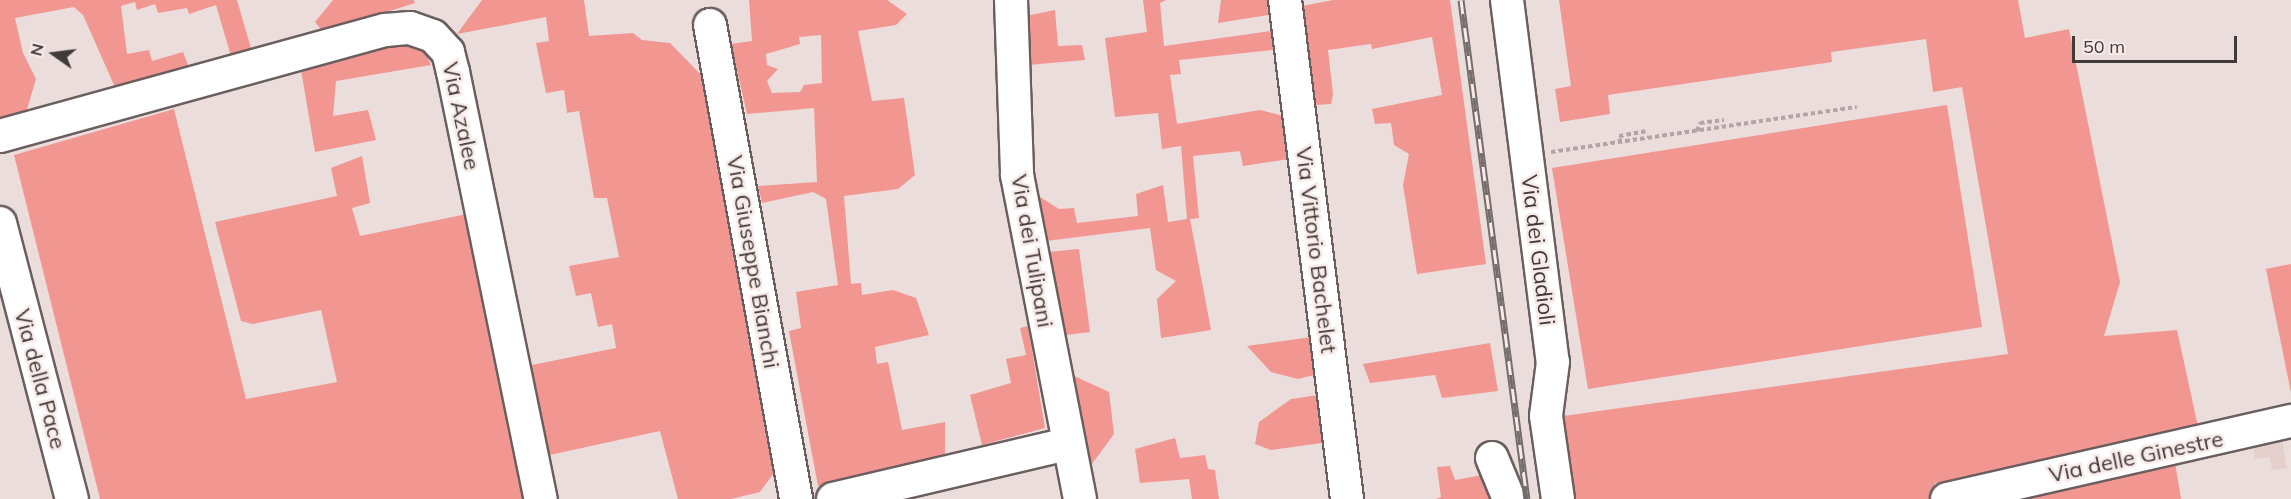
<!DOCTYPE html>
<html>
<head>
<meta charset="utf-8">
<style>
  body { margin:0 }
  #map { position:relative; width:2291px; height:499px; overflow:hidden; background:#ebdddc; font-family:Mulish,sans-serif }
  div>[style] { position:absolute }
  .built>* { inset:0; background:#e5cfcd }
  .green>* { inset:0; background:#f19691 }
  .path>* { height:4px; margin-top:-2px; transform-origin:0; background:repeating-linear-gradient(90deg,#b1a6a5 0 4.5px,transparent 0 7.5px) }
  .roads { filter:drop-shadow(2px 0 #6a5f5e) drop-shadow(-2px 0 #6a5f5e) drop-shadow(0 2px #6a5f5e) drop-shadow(0 -2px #6a5f5e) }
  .minor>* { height:32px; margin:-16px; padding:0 16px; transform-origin:16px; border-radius:16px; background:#fff }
  .rail>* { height:7px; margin-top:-3.5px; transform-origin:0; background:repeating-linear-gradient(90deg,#f8eae9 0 14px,#756d6c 0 28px); box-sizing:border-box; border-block:2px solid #756d6c }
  span { translate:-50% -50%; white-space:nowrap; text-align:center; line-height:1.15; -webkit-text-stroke:5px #f8eae9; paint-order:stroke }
  .street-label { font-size:22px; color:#403b3a }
  .north { position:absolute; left:24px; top:24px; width:60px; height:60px; -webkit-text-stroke:4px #f8eae9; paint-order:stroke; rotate:284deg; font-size:16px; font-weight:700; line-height:24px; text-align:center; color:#403b3a }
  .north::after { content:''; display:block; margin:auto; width:21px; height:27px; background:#403b3a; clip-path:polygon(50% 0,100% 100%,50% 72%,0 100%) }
  .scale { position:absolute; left:2072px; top:36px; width:165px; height:27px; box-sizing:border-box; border:3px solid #403b3a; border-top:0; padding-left:8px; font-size:18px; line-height:21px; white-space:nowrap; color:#403b3a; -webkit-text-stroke:4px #f8eae9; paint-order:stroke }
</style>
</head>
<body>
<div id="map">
  <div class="built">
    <i style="clip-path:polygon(2282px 440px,2287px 468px,2272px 470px,2270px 457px,2255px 459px,2253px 445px)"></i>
  </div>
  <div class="green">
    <i style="clip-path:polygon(0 0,237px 0,253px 55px,233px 63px,216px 5px,189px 14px,187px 8px,158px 13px,155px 4px,137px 10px,135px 2px,121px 6px,127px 54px,149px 50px,152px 61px,183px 52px,192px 75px,118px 94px,83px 15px,74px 7px,15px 18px,23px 53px,36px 79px,25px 116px,0 121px)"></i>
    <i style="clip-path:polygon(333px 0,414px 0,415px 3px,323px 32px,315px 22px)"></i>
    <i style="clip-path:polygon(482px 0,584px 0,589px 36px,633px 33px,642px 40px,670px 43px,708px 82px,781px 463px,760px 492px,731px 499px,678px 499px,660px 431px,545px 456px,527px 366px,616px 348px,612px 324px,598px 327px,591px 293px,576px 296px,569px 266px,619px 257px,607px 198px,594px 198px,579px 111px,567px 113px,564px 90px,546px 93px,536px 43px,549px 41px,546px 17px,457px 34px)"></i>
    <i style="clip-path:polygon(evenodd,749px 0,887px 0,907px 14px,896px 25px,858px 31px,872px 101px,904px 98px,915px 175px,898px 189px,844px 196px,851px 284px,861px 283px,862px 295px,893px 290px,916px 298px,929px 335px,875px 347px,877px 364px,888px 362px,902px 430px,945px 422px,945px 455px,818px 486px,789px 331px,801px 328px,796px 292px,838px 285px,826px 199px,813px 192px,762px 203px,758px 186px,817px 182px,814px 108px,747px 114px,731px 44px,752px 41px,749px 0,821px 35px,822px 83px,804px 85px,800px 92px,772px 93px,767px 81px,778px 69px,767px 65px,766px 54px,800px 44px,799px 37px,821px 35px)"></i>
    <i style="clip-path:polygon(1143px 0,1166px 0,1160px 3px,1164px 46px,1271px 31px,1273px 50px,1179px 60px,1181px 74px,1170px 75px,1177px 124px,1260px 110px,1284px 116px,1289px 159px,1243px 166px,1240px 151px,1193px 156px,1199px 218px,1190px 219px,1211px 330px,1161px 338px,1157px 299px,1176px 281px,1156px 270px,1150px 228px,1046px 241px,1037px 195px,1059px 209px,1074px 208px,1077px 223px,1138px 216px,1136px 194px,1163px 185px,1168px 222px,1187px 219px,1181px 146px,1162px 149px,1158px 113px,1115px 117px,1105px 38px,1147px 32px)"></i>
    <i style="clip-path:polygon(1221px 0,1267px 0,1268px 15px,1218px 23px)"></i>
    <i style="clip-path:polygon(1333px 0,1450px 0,1486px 264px,1417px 274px,1403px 185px,1409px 154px,1394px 145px,1391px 123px,1375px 124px,1372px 109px,1442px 95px,1432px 37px,1372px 49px,1371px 44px,1328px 50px,1333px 94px,1331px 104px,1316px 105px,1302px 6px)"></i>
    <i style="clip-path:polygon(1559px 0,2018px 0,2025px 38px,2069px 29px,2120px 282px,2104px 336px,2177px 330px,2200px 436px,1935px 483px,1930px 499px,1566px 499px,1556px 417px,2008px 354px,1962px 87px,1933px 92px,1926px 39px,1831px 52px,1832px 62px,1608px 95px,1610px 114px,1560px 122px,1555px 89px,1571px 86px)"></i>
    <i style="clip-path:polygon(1055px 10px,1058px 46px,1082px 45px,1085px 60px,1028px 65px,1026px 16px)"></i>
    <i style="clip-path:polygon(405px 41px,424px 49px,431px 65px,336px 81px,333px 116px,368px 110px,376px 140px,315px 152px,301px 70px)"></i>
    <i style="clip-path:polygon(1947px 105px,1982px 327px,1588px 389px,1552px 168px)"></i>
    <i style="clip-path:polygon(174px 109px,246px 399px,337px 382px,321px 310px,253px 324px,241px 321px,215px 222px,337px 196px,331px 168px,362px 156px,370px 203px,352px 208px,360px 236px,467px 214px,523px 499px,100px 499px,14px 155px)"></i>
    <i style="clip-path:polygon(1079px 249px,1090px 332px,1066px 335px,1049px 252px)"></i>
    <i style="clip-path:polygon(2291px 264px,2291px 393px,2266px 269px)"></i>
    <i style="clip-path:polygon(1028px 326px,1045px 428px,982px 445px,970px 395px,1011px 383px,1006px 359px,1026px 355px,1020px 328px)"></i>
    <i style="clip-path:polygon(1312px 337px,1318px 374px,1298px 379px,1271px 372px,1247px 346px)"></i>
    <i style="clip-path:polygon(1490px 343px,1498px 391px,1442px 398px,1435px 375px,1370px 383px,1363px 364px)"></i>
    <i style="clip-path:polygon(1072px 375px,1109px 392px,1114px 434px,1089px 468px)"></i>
    <i style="clip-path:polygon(1318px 395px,1322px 443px,1271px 450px,1255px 444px,1259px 422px,1291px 399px)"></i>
    <i style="clip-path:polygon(1175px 438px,1180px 458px,1205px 455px,1208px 469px,1215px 470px,1219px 499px,1192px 499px,1189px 479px,1140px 483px,1135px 449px)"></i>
    <i style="clip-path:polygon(2174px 456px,2181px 499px,1980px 499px)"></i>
    <i style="clip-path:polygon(1450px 466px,1455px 480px,1488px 474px,1501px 499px,1436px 499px,1441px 497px,1437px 467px)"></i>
  </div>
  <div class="path">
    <i style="left:1697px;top:131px;width:9px;rotate:-69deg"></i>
    <i style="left:1700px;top:123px;width:24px;rotate:-7deg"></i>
    <i style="left:1620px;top:143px;width:7px;rotate:-98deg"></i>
    <i style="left:1619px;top:136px;width:27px;rotate:-10deg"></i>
    <i style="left:1551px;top:152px;width:309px;rotate:-8.4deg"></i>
  </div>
  <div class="roads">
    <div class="minor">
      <i style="left:1011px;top:0;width:175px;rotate:88deg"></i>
      <i style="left:1017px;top:175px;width:330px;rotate:79deg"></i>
      <i style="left:1285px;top:0;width:503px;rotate:82.92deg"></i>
      <i style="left:1507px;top:0;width:365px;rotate:82.8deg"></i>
      <i style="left:1553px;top:362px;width:54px;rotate:97.4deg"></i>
      <i style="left:1546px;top:416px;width:84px;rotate:81.8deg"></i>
      <i style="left:710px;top:25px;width:482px;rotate:79.7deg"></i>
      <i style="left:0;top:136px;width:400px;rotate:-15.4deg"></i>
      <i style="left:386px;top:30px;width:24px;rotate:-5deg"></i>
      <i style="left:410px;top:28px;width:24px;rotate:19deg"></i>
      <i style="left:433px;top:36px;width:22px;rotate:47deg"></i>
      <i style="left:448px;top:52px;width:21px;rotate:76deg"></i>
      <i style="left:453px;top:72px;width:436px;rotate:78.4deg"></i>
      <i style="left:0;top:223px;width:285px;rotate:75.4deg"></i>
      <i style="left:1492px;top:458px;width:44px;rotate:67.5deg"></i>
      <i style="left:833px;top:499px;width:240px;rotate:-13.2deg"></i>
      <i style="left:1947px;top:499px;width:353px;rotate:-12.8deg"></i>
    </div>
  </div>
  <div class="rail">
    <i style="left:1461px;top:0;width:503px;rotate:82.47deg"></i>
  </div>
  <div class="street-label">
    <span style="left:461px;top:116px;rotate:78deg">Via Azalee</span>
    <span style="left:1316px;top:250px;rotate:83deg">Via Vittorio Bachelet</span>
    <span style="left:1538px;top:250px;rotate:83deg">Via dei Gladioli</span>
    <span style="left:1032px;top:251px;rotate:80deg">Via dei Tulipani</span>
    <span style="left:753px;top:262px;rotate:80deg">Via Giuseppe Bianchi</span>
    <span style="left:40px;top:379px;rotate:75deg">Via della Pace</span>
    <span style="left:2136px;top:457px;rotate:-12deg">Via delle Ginestre</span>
  </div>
  <div class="north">N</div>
  <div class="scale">50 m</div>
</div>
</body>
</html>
